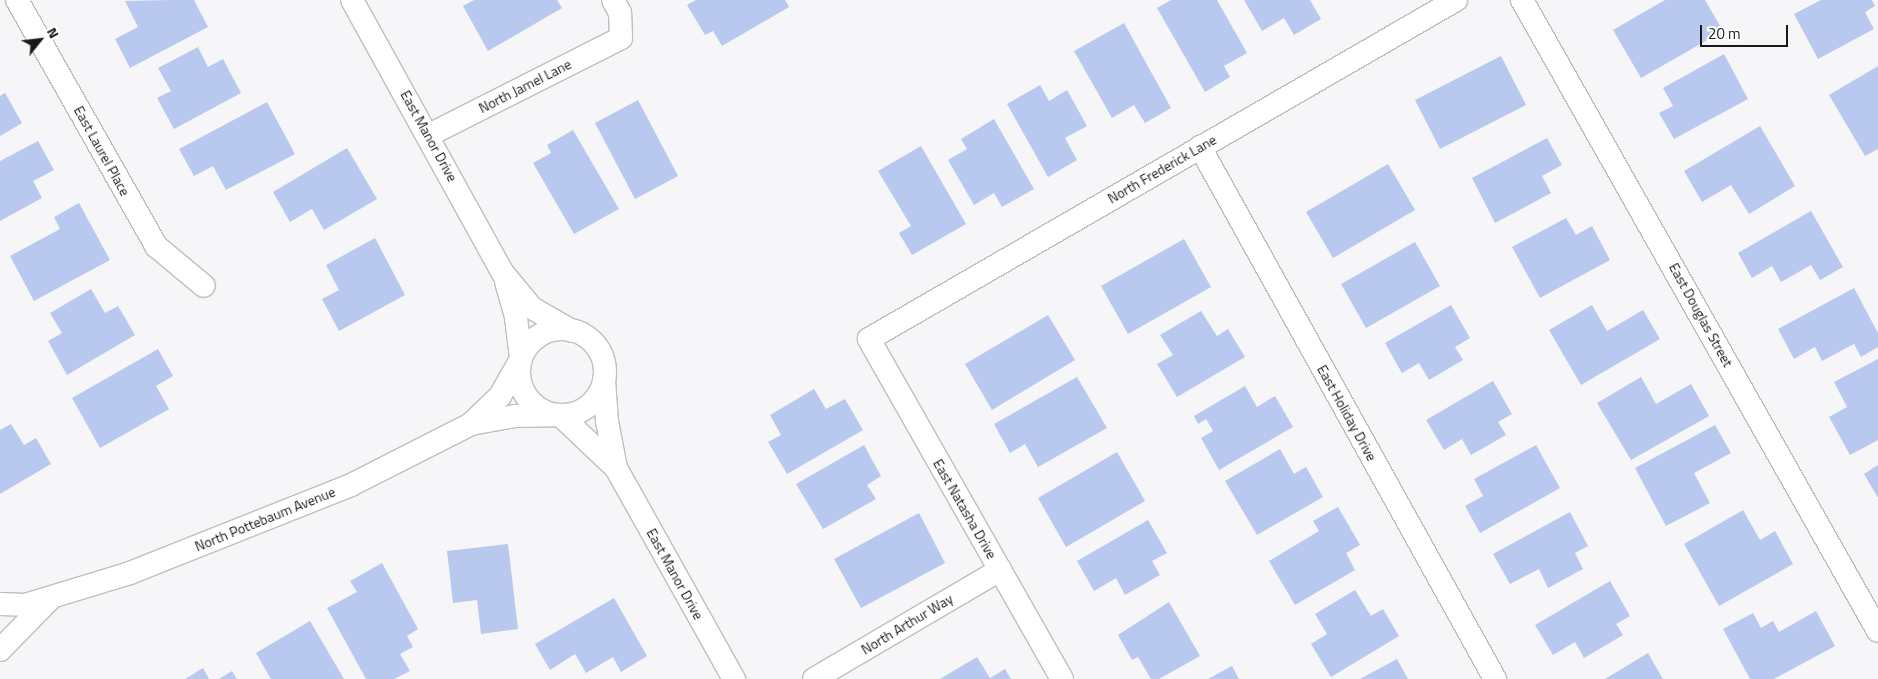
<!DOCTYPE html>
<html>
<head>
<meta charset="utf-8">
<style>
  body { margin:0 }
  #map { position:relative; width:1878px; height:679px; overflow:hidden; background:#f6f6f8; font-family:"Titillium Web",sans-serif }
  div>[style] { position:absolute }
  .building>* { inset:0; background:#b8c8ee }
  .roads { filter:drop-shadow(1px 0 #bebfc0) drop-shadow(-1px 0 #bebfc0) drop-shadow(0 1px #bebfc0) drop-shadow(0 -1px #bebfc0) }
  .minor>* { height:22px; margin:-11px; padding:0 11px; transform-origin:11px; border-radius:11px; background:#fff }
  .minor>.ring { margin:-11px; padding:0; box-sizing:content-box; background:none; border:22px solid #fff; border-radius:50% }
  span { translate:-50% -50%; white-space:nowrap; text-align:center; line-height:1.15; -webkit-text-stroke:4px #fff; paint-order:stroke }
  .street-label { font-size:14px; color:#191919 }
  .north { position:absolute; left:15px; top:15px; width:50px; height:50px; -webkit-text-stroke:4px #fff; paint-order:stroke; rotate:61deg; font-size:14px; font-weight:700; line-height:20px; text-align:center; color:#191919 }
  .north::after { content:''; display:block; margin:auto; width:18px; height:22px; background:#191919; clip-path:polygon(50% 0,100% 100%,50% 72%,0 100%) }
  .scale { position:absolute; left:1700px; top:25px; width:88px; height:22px; box-sizing:border-box; border:2px solid #191919; border-top:0; padding-left:6px; font-size:15px; line-height:18px; white-space:nowrap; color:#191919; -webkit-text-stroke:4px #fff; paint-order:stroke }
</style>
</head>
<body>
<div id="map">
  <div class="building">
    <i style="clip-path:polygon(172px 0,194px 0,208px 27px,130px 68px,115px 39px,138px 27px,125px 1px)"></i>
    <i style="clip-path:polygon(474px 0,557px 0,562px 8px,488px 51px,463px 6px)"></i>
    <i style="clip-path:polygon(696px 0,785px 0,789px 7px,722px 46px,713px 31px,705px 35px,687px 5px)"></i>
    <i style="clip-path:polygon(1171px 0,1217px 0,1247px 53px,1224px 66px,1230px 77px,1205px 92px,1157px 8px)"></i>
    <i style="clip-path:polygon(1244px 0,1310px 0,1321px 19px,1294px 35px,1284px 18px,1262px 31px)"></i>
    <i style="clip-path:polygon(1665px 0,1705px 0,1723px 31px,1641px 78px,1613px 30px)"></i>
    <i style="clip-path:polygon(1821px 0,1872px 0,1875px 6px,1865px 12px,1874px 29px,1818px 59px,1794px 14px)"></i>
    <i style="clip-path:polygon(1124px 23px,1171px 108px,1145px 123px,1134px 105px,1112px 118px,1074px 51px)"></i>
    <i style="clip-path:polygon(198px 47px,208px 67px,223px 59px,241px 93px,174px 129px,157px 98px,171px 91px,158px 68px)"></i>
    <i style="clip-path:polygon(1724px 54px,1748px 99px,1674px 139px,1659px 113px,1673px 106px,1663px 88px)"></i>
    <i style="clip-path:polygon(1501px 56px,1526px 105px,1440px 149px,1415px 100px)"></i>
    <i style="clip-path:polygon(1878px 66px,1878px 149px,1865px 156px,1829px 95px)"></i>
    <i style="clip-path:polygon(1040px 85px,1049px 101px,1067px 90px,1087px 126px,1065px 138px,1077px 160px,1048px 177px,1007px 104px)"></i>
    <i style="clip-path:polygon(5px 93px,22px 123px,0 136px,0 96px)"></i>
    <i style="clip-path:polygon(638px 100px,678px 176px,635px 199px,595px 123px)"></i>
    <i style="clip-path:polygon(267px 102px,295px 154px,226px 190px,213px 166px,194px 176px,179px 149px)"></i>
    <i style="clip-path:polygon(994px 119px,1034px 189px,1002px 207px,994px 193px,974px 205px,948px 160px,967px 149px,961px 139px)"></i>
    <i style="clip-path:polygon(1760px 126px,1795px 186px,1749px 214px,1731px 185px,1702px 202px,1684px 171px)"></i>
    <i style="clip-path:polygon(573px 130px,619px 209px,574px 234px,533px 163px,551px 153px,547px 145px)"></i>
    <i style="clip-path:polygon(1547px 138px,1562px 165px,1542px 176px,1551px 193px,1495px 223px,1472px 178px)"></i>
    <i style="clip-path:polygon(38px 141px,54px 170px,33px 181px,42px 198px,0 221px,0 161px)"></i>
    <i style="clip-path:polygon(921px 146px,966px 224px,912px 255px,899px 233px,911px 226px,878px 171px)"></i>
    <i style="clip-path:polygon(347px 148px,377px 199px,324px 230px,312px 209px,290px 222px,273px 192px)"></i>
    <i style="clip-path:polygon(1388px 164px,1415px 210px,1333px 258px,1306px 212px)"></i>
    <i style="clip-path:polygon(79px 203px,110px 260px,34px 301px,10px 256px,60px 229px,54px 217px)"></i>
    <i style="clip-path:polygon(1811px 211px,1843px 267px,1820px 280px,1811px 265px,1781px 282px,1772px 266px,1752px 278px,1738px 253px)"></i>
    <i style="clip-path:polygon(1566px 218px,1576px 235px,1592px 226px,1610px 260px,1540px 298px,1512px 247px)"></i>
    <i style="clip-path:polygon(375px 238px,405px 295px,339px 331px,322px 299px,339px 290px,326px 265px)"></i>
    <i style="clip-path:polygon(1184px 239px,1211px 287px,1128px 334px,1101px 286px)"></i>
    <i style="clip-path:polygon(1415px 242px,1440px 286px,1366px 328px,1341px 284px)"></i>
    <i style="clip-path:polygon(1854px 288px,1878px 333px,1878px 347px,1861px 357px,1854px 344px,1822px 361px,1815px 347px,1794px 359px,1778px 329px)"></i>
    <i style="clip-path:polygon(91px 289px,105px 313px,118px 306px,135px 335px,67px 375px,48px 341px,62px 333px,50px 313px)"></i>
    <i style="clip-path:polygon(1451px 305px,1470px 338px,1455px 347px,1463px 360px,1429px 380px,1419px 363px,1402px 373px,1385px 343px)"></i>
    <i style="clip-path:polygon(1592px 305px,1607px 331px,1643px 310px,1660px 339px,1581px 385px,1549px 330px)"></i>
    <i style="clip-path:polygon(1201px 311px,1217px 336px,1228px 329px,1245px 357px,1177px 397px,1157px 364px,1173px 355px,1160px 335px)"></i>
    <i style="clip-path:polygon(1048px 315px,1075px 360px,992px 410px,965px 364px)"></i>
    <i style="clip-path:polygon(158px 349px,173px 376px,156px 386px,169px 409px,100px 448px,72px 398px)"></i>
    <i style="clip-path:polygon(1878px 359px,1878px 440px,1850px 455px,1829px 417px,1847px 407px,1834px 382px)"></i>
    <i style="clip-path:polygon(1077px 377px,1107px 428px,1038px 467px,1025px 444px,1010px 453px,994px 424px)"></i>
    <i style="clip-path:polygon(1641px 377px,1656px 404px,1691px 384px,1709px 416px,1631px 460px,1597px 403px)"></i>
    <i style="clip-path:polygon(1493px 381px,1512px 414px,1498px 422px,1506px 435px,1471px 455px,1462px 439px,1444px 450px,1426px 420px)"></i>
    <i style="clip-path:polygon(1245px 386px,1257px 407px,1275px 396px,1293px 427px,1219px 470px,1201px 438px,1213px 431px,1206px 419px,1198px 424px,1194px 416px)"></i>
    <i style="clip-path:polygon(814px 389px,826px 409px,845px 399px,863px 430px,787px 474px,768px 442px,781px 435px,770px 415px)"></i>
    <i style="clip-path:polygon(11px 424px,24px 445px,36px 438px,51px 464px,0 494px,0 430px)"></i>
    <i style="clip-path:polygon(1715px 425px,1731px 453px,1694px 473px,1710px 503px,1666px 526px,1635px 468px)"></i>
    <i style="clip-path:polygon(864px 445px,881px 476px,867px 485px,876px 499px,823px 529px,796px 484px)"></i>
    <i style="clip-path:polygon(1536px 445px,1560px 488px,1480px 533px,1465px 506px,1483px 496px,1474px 479px)"></i>
    <i style="clip-path:polygon(1280px 449px,1294px 474px,1306px 467px,1323px 497px,1257px 535px,1225px 481px)"></i>
    <i style="clip-path:polygon(1117px 452px,1145px 501px,1066px 547px,1038px 498px)"></i>
    <i style="clip-path:polygon(1878px 465px,1878px 498px,1864px 474px)"></i>
    <i style="clip-path:polygon(1338px 507px,1360px 545px,1346px 553px,1355px 570px,1295px 605px,1269px 561px,1319px 531px,1313px 521px)"></i>
    <i style="clip-path:polygon(1743px 510px,1760px 540px,1775px 531px,1793px 564px,1719px 606px,1684px 544px)"></i>
    <i style="clip-path:polygon(1570px 512px,1588px 546px,1575px 553px,1583px 569px,1548px 588px,1539px 569px,1510px 584px,1493px 554px)"></i>
    <i style="clip-path:polygon(919px 513px,945px 563px,861px 608px,834px 559px)"></i>
    <i style="clip-path:polygon(1148px 520px,1167px 553px,1152px 561px,1160px 575px,1125px 595px,1116px 578px,1094px 591px,1077px 561px)"></i>
    <i style="clip-path:polygon(508px 544px,518px 629px,481px 634px,477px 600px,453px 603px,447px 551px)"></i>
    <i style="clip-path:polygon(382px 563px,418px 629px,407px 636px,413px 647px,400px 654px,410px 671px,394px 679px,366px 679px,327px 608px,357px 592px,350px 581px)"></i>
    <i style="clip-path:polygon(1610px 581px,1630px 616px,1616px 624px,1623px 635px,1584px 658px,1575px 642px,1553px 655px,1535px 625px)"></i>
    <i style="clip-path:polygon(1355px 590px,1371px 616px,1383px 609px,1399px 636px,1331px 677px,1311px 644px,1327px 634px,1315px 614px)"></i>
    <i style="clip-path:polygon(614px 598px,647px 656px,621px 672px,613px 657px,586px 673px,575px 654px,550px 670px,535px 644px)"></i>
    <i style="clip-path:polygon(1169px 602px,1200px 656px,1159px 679px,1151px 679px,1138px 657px,1132px 660px,1118px 635px)"></i>
    <i style="clip-path:polygon(1816px 611px,1835px 646px,1774px 679px,1750px 679px,1723px 629px,1753px 613px,1761px 628px,1773px 621px,1779px 632px)"></i>
    <i style="clip-path:polygon(310px 621px,344px 679px,271px 679px,256px 653px)"></i>
    <i style="clip-path:polygon(1648px 653px,1663px 679px,1605px 679px)"></i>
    <i style="clip-path:polygon(977px 657px,990px 678px,1005px 669px,1011px 679px,940px 679px)"></i>
    <i style="clip-path:polygon(1397px 659px,1408px 679px,1360px 679px)"></i>
    <i style="clip-path:polygon(1232px 666px,1239px 679px,1208px 679px)"></i>
    <i style="clip-path:polygon(203px 668px,209px 679px,185px 679px)"></i>
    <i style="clip-path:polygon(232px 671px,237px 679px,219px 679px)"></i>
  </div>
  <div class="roads">
    <div class="minor">
      <i style="left:17px;top:0;width:283px;rotate:60.5deg"></i>
      <i style="left:156px;top:246px;width:62px;rotate:39.8deg"></i>
      <i style="left:352px;top:0;width:312px;rotate:61.1deg"></i>
      <i style="left:503px;top:273px;width:45px;rotate:50.4deg"></i>
      <i style="left:532px;top:308px;width:46px;rotate:29.9deg"></i>
      <i style="left:1522px;top:0;width:724px;rotate:60.57deg"></i>
      <i style="left:429px;top:135px;width:215px;rotate:-26.8deg"></i>
      <i style="left:621px;top:38px;width:25px;rotate:-92deg"></i>
      <i style="left:620px;top:13px;width:15px;rotate:-118deg"></i>
      <i style="left:1200px;top:147px;width:608px;rotate:60.99deg"></i>
      <i style="left:506px;top:282px;width:37px;rotate:74deg"></i>
      <i style="left:516px;top:318px;width:40px;rotate:82.9deg"></i>
      <i class="ring" style="left:519px;top:329px;width:64px;height:64px"></i>
      <i style="left:604px;top:380px;width:41px;rotate:85.8deg"></i>
      <i style="left:607px;top:421px;width:48px;rotate:79.2deg"></i>
      <i style="left:560px;top:415px;width:77px;rotate:43.4deg"></i>
      <i style="left:616px;top:468px;width:242px;rotate:60.8deg"></i>
      <i style="left:471px;top:424px;width:45px;rotate:-10.3deg"></i>
      <i style="left:515px;top:416px;width:39px;rotate:-1deg"></i>
      <i style="left:0;top:604px;width:25px;rotate:2deg"></i>
      <i style="left:25px;top:605px;width:110px;rotate:-16.9deg"></i>
      <i style="left:130px;top:573px;width:238px;rotate:-21.7deg"></i>
      <i style="left:351px;top:485px;width:135px;rotate:-26.9deg"></i>
      <i style="left:471px;top:424px;width:40px;rotate:-44deg"></i>
      <i style="left:500px;top:396px;width:40px;rotate:-60.3deg"></i>
      <i style="left:0;top:650px;width:71px;rotate:-45.6deg"></i>
      <i style="left:814px;top:679px;width:216px;rotate:-30.4deg"></i>
      <i style="left:1062px;top:679px;width:391px;rotate:-119.6deg"></i>
      <i style="left:869px;top:339px;width:678px;rotate:-30.01deg"></i>
    </div>
  </div>
  <div class="street-label">
    <span style="left:525px;top:86px;rotate:-27deg">North Jamel Lane</span>
    <span style="left:429px;top:136px;rotate:61deg">East Manor Drive</span>
    <span style="left:102px;top:151px;rotate:61deg">East Laurel Place</span>
    <span style="left:1162px;top:169px;rotate:-30deg">North Frederick Lane</span>
    <span style="left:1701px;top:315px;rotate:61deg">East Douglas Street</span>
    <span style="left:1347px;top:413px;rotate:61deg">East Holiday Drive</span>
    <span style="left:965px;top:509px;rotate:60deg">East Natasha Drive</span>
    <span style="left:265px;top:519px;rotate:-22deg">North Pottebaum Avenue</span>
    <span style="left:675px;top:574px;rotate:61deg">East Manor Drive</span>
    <span style="left:907px;top:624px;rotate:-31deg">North Arthur Way</span>
  </div>
  <div class="north">N</div>
  <div class="scale">20 m</div>
</div>
</body>
</html>
